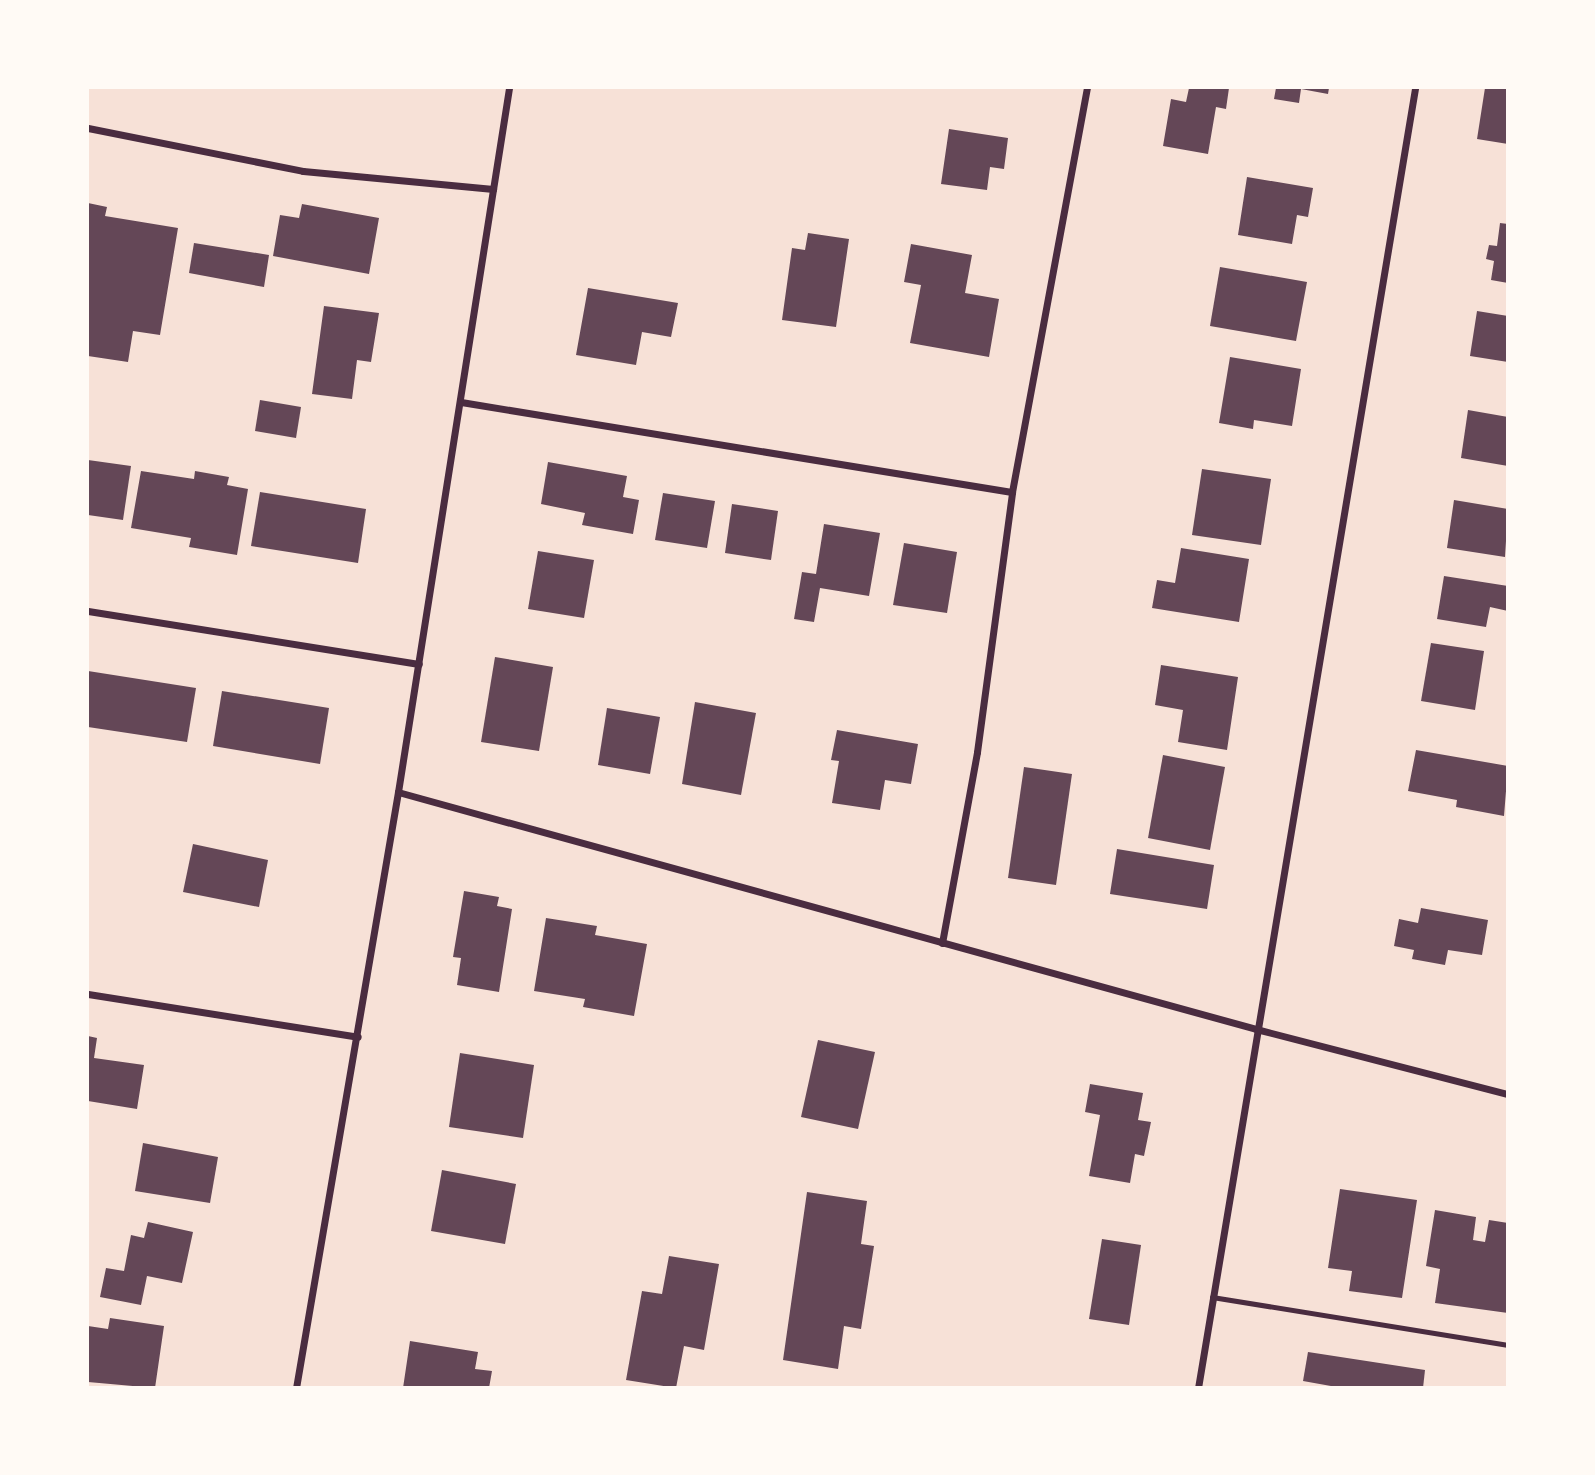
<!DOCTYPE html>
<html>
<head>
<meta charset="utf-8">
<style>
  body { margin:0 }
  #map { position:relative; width:1595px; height:1475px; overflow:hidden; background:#f7e1d7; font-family:"Times New Roman",serif }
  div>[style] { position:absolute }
  .building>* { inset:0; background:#644757 }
  .service>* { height:5px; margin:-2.5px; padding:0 2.5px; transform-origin:2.5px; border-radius:2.5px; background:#4a2c40 }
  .minor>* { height:7px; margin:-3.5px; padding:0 3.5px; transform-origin:3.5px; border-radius:3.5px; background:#4a2c40 }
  span { translate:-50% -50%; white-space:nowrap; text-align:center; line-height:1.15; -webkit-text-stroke:6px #fffaf5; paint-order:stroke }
  .frame { position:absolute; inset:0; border:89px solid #fffaf5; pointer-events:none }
</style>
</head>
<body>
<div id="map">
  <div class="building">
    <i style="clip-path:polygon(1189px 88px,1229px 88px,1226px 109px,1216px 107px,1208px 154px,1163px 146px,1171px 99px,1186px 102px)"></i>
    <i style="clip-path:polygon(1276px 88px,1329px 88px,1328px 94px,1301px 89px,1299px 103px,1274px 99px)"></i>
    <i style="clip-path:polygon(1485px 88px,1508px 88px,1508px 144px,1477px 139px)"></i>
    <i style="clip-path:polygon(949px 129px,1008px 138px,1004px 169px,990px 167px,987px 190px,941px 184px)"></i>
    <i style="clip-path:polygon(1247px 177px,1313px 188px,1308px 217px,1297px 215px,1292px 244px,1238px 235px)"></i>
    <i style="clip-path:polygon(88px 203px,107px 207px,105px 216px,178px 228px,160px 335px,133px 331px,128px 362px,88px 356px)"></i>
    <i style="clip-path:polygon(302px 204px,379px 218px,369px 274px,273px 256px,280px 215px,299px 218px)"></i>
    <i style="clip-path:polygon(1500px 223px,1508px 224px,1508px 283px,1491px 280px,1494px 261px,1486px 259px,1489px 245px,1497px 246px)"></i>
    <i style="clip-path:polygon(808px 233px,849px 239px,836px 327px,782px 320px,792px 248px,805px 250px)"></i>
    <i style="clip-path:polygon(194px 243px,269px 255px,264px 287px,189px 273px)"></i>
    <i style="clip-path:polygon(911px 244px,972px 255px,965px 293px,999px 299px,989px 357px,910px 343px,921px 285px,904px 282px)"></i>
    <i style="clip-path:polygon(1220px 267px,1307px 282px,1296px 341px,1210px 326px)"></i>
    <i style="clip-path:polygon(588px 288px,678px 303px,671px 337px,642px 332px,636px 365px,576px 355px)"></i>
    <i style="clip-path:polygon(324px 306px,379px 313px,371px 362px,357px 360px,352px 399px,312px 394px)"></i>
    <i style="clip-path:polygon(1477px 311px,1508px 316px,1508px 362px,1470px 356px)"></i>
    <i style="clip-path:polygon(1230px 357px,1301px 369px,1292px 426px,1254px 420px,1253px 429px,1219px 423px)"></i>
    <i style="clip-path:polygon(260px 400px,301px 407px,296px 438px,255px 431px)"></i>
    <i style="clip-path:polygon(1468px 410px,1508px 417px,1508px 466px,1461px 458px)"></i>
    <i style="clip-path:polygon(88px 460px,131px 466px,123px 520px,88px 515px)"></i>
    <i style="clip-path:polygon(548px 462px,627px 476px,623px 497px,639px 500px,633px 534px,582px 525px,585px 513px,541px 504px)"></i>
    <i style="clip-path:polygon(1202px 469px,1271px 479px,1261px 545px,1192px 535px)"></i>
    <i style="clip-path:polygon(141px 471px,194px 479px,195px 471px,229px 477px,227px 485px,248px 489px,237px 555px,189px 547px,191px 538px,131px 528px)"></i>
    <i style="clip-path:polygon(260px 492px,366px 509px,358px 563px,251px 546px)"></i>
    <i style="clip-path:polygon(663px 493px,715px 501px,707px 548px,655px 540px)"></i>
    <i style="clip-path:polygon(1454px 500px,1508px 509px,1505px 557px,1447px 548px)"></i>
    <i style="clip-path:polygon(732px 504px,778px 511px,771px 560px,725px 553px)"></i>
    <i style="clip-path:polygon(824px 524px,880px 533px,869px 596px,820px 588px,814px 622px,794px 619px,802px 572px,816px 574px)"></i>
    <i style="clip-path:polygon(904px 543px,957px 552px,947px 613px,893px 605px)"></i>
    <i style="clip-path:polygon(1181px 548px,1249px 559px,1239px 622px,1152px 608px,1157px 580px,1175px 583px)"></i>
    <i style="clip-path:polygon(538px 551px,594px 560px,584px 618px,528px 609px)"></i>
    <i style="clip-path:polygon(1444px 576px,1508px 586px,1508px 611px,1490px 607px,1486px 627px,1437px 619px)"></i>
    <i style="clip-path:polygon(1431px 643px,1484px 651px,1475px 710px,1421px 701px)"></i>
    <i style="clip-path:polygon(495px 657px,553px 667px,539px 751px,481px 742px)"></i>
    <i style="clip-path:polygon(1161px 665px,1238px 677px,1227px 750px,1178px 742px,1183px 710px,1155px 705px)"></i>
    <i style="clip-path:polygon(88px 671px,196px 688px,187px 742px,88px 727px)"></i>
    <i style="clip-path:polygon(222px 691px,329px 708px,320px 764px,213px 746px)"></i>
    <i style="clip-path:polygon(695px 702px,756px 713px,741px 795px,682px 784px)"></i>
    <i style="clip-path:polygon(607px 708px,660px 717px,650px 774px,598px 765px)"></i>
    <i style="clip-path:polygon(837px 730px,918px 744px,911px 784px,885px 780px,880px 810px,832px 803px,839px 761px,831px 760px)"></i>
    <i style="clip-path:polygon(1416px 750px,1508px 766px,1504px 816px,1456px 807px,1457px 800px,1408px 791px)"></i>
    <i style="clip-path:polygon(1163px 755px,1225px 767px,1210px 850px,1148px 838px)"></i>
    <i style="clip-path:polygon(1024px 767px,1072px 774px,1056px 885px,1008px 878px)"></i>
    <i style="clip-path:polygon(193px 844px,268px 860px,259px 907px,183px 892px)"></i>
    <i style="clip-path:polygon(1117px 849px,1214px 865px,1207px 909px,1110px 894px)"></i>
    <i style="clip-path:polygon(464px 891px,499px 897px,497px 906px,512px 909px,499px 992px,457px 985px,461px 958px,453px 957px)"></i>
    <i style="clip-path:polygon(1421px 908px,1488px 920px,1482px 955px,1448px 950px,1445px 965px,1412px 959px,1414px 950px,1394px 946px,1399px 919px,1418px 923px)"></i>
    <i style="clip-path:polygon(546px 918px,597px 926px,595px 935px,647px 944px,634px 1016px,583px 1007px,585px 999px,534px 991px)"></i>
    <i style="clip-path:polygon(88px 1036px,97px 1038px,94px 1058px,144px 1065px,137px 1109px,88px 1101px)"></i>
    <i style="clip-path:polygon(818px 1040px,875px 1052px,858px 1129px,801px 1117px)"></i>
    <i style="clip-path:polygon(460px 1053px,534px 1065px,523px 1138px,449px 1127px)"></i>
    <i style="clip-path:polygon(1090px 1084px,1143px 1093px,1138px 1120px,1151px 1122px,1144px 1156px,1135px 1154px,1130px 1183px,1089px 1176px,1100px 1115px,1085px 1112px)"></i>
    <i style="clip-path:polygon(143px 1143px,218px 1157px,210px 1203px,135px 1191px)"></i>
    <i style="clip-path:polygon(442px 1170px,516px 1184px,505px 1244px,431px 1231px)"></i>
    <i style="clip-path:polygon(1340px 1189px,1417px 1200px,1402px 1298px,1349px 1291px,1352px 1271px,1328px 1268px)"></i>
    <i style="clip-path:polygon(807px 1192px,867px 1201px,861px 1244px,874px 1246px,861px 1329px,844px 1326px,838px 1369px,783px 1360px)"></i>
    <i style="clip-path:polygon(1435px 1210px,1476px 1217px,1473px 1240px,1485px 1242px,1489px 1220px,1508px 1223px,1508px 1313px,1435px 1303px,1440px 1269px,1426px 1266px)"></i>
    <i style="clip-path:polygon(148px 1222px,193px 1232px,182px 1283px,147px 1276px,141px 1305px,100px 1297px,106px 1268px,124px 1271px,131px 1235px,144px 1238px)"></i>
    <i style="clip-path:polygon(1102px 1239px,1141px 1245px,1129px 1325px,1089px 1319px)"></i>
    <i style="clip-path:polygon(669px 1256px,719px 1264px,704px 1350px,684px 1346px,676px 1388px,626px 1380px,642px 1291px,662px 1294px)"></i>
    <i style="clip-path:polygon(110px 1318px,164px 1326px,155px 1388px,88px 1382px,88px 1326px,108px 1329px)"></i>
    <i style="clip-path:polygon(410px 1341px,478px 1352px,475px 1369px,492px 1371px,489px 1388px,403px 1388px)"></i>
    <i style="clip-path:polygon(1308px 1352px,1425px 1370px,1423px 1388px,1342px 1388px,1303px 1381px)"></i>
  </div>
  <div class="service">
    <i style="left:1212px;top:1297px;width:300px;rotate:9.2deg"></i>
  </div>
  <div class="minor">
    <i style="left:88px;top:128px;width:219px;rotate:11.3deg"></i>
    <i style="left:303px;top:171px;width:191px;rotate:5.4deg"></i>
    <i style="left:461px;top:402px;width:558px;rotate:9.28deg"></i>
    <i style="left:88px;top:611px;width:335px;rotate:9.1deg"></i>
    <i style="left:398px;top:792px;width:890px;rotate:15.44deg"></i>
    <i style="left:1256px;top:1029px;width:260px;rotate:14.5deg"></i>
    <i style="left:942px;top:943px;width:194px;rotate:-79.6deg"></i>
    <i style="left:977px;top:752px;width:262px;rotate:-82.3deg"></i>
    <i style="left:1012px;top:492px;width:411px;rotate:-79.5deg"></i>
    <i style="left:88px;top:994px;width:273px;rotate:9deg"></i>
    <i style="left:296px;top:1388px;width:605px;rotate:-80.29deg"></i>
    <i style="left:398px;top:792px;width:713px;rotate:-81.04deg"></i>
    <i style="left:1198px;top:1388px;width:1318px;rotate:-80.52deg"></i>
  </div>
  <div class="frame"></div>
</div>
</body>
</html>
